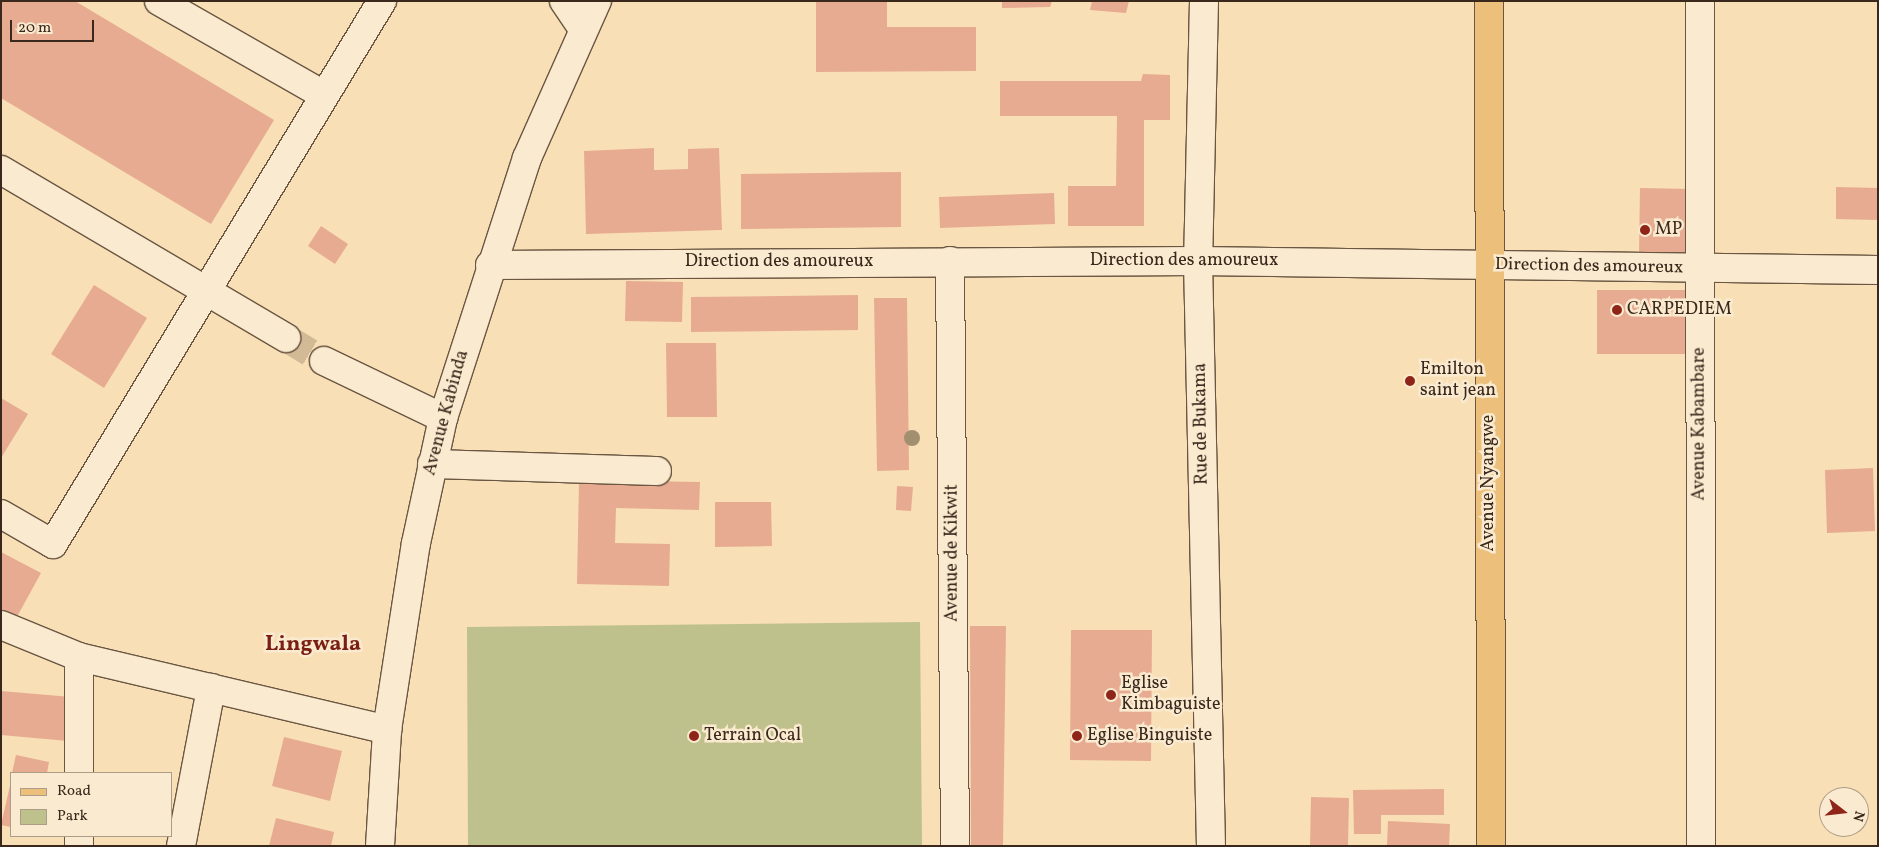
<!DOCTYPE html>
<html>
<head>
<meta charset="utf-8">
<style>
  body { margin:0 }
  #map { position:relative; width:1879px; height:847px; overflow:hidden; background:#f8dfb5; font-family:Vollkorn,serif }
  div>[style] { position:absolute }
  .green>* { inset:0; background:#bfc18c }
  .building>* { inset:0; background:#e7ab92 }
  .minor-tunnel>* { height:28px; margin-top:-14px; transform-origin:0; background:repeating-linear-gradient(90deg,#d2ba96 0 28px,transparent 0 42px) }
  .roads { filter:drop-shadow(1px 0 #6a5642) drop-shadow(-1px 0 #6a5642) drop-shadow(0 1px #6a5642) drop-shadow(0 -1px #6a5642) }
  .minor>* { height:28px; margin:-14px; padding:0 14px; transform-origin:14px; border-radius:14px; background:#faeacf }
  .major>* { height:28px; margin:-14px; padding:0 14px; transform-origin:14px; border-radius:14px; background:#ecc07a }
  .trees>* { width:16px; height:16px; margin:-8px; border-radius:50%; background:#a28f70 }
  .dots>* { width:14px; height:14px; translate:-50% -50%; box-sizing:border-box; border:2px solid #faeacf; border-radius:50% }
  span { translate:-50% -50%; white-space:nowrap; text-align:center; line-height:1.15; -webkit-text-stroke:5px #faeacf; paint-order:stroke }
  .poi-label { font-size:18px; color:#3a281c }
  .left { translate:0 -50%; text-align:left }
  .street-label { font-size:18px; color:#3a281c }
  .district-label { font-size:22px; color:#7a1f14; font-weight:700 }
  .frame { position:absolute; inset:0; border:2px solid #3a281c; pointer-events:none }
  .legend { position:absolute; left:10px; top:772px; width:162px; height:65px; box-sizing:border-box; background:#faeacf; border:1px solid #ad9c87; margin:0; padding:6px 9px; list-style:none; font-size:15px; color:#3a281c }
  .legend li { display:flex; align-items:center; gap:10px; height:25px }
  .legend b { width:25px; border:1px solid #ad9c87 }
  .north { position:absolute; left:1819px; top:787px; width:50px; height:50px; box-sizing:border-box; background:#faeacf; border:1px solid #ad9c87; border-radius:50%; rotate:106deg; font-size:14px; font-weight:700; line-height:20px; text-align:center; color:#3a281c }
  .north::after { content:''; display:block; margin:auto; width:18px; height:22px; background:#8f2418; clip-path:polygon(50% 0,100% 100%,50% 72%,0 100%) }
  .scale { position:absolute; left:10px; top:20px; width:84px; height:22px; box-sizing:border-box; border:2px solid #3a281c; border-top:0; padding-left:6px; font-size:15px; line-height:18px; white-space:nowrap; color:#3a281c; -webkit-text-stroke:4px #faeacf; paint-order:stroke }
</style>
</head>
<body>
<div id="map">
  <div class="green">
    <i style="clip-path:polygon(920px 622px,922px 846px,468px 846px,467px 627px)"></i>
  </div>
  <div class="building">
    <i style="clip-path:polygon(1px 1px,75px 1px,274px 120px,211px 224px,1px 98px)"></i>
    <i style="clip-path:polygon(816px 1px,887px 1px,887px 27px,976px 27px,976px 71px,816px 72px)"></i>
    <i style="clip-path:polygon(1002px 1px,1052px 1px,1050px 7px,1002px 8px)"></i>
    <i style="clip-path:polygon(1092px 1px,1129px 1px,1126px 13px,1090px 10px)"></i>
    <i style="clip-path:polygon(1143px 74px,1170px 75px,1170px 120px,1144px 120px,1144px 226px,1068px 226px,1068px 186px,1116px 186px,1117px 116px,1000px 116px,1000px 81px,1141px 81px)"></i>
    <i style="clip-path:polygon(654px 148px,654px 170px,688px 169px,688px 149px,719px 148px,722px 230px,586px 234px,584px 151px)"></i>
    <i style="clip-path:polygon(901px 172px,901px 227px,741px 229px,741px 174px)"></i>
    <i style="clip-path:polygon(1836px 187px,1878px 188px,1878px 220px,1836px 219px)"></i>
    <i style="clip-path:polygon(1640px 188px,1690px 189px,1689px 258px,1639px 257px)"></i>
    <i style="clip-path:polygon(1054px 193px,1055px 224px,940px 228px,939px 197px)"></i>
    <i style="clip-path:polygon(321px 226px,348px 244px,335px 264px,308px 246px)"></i>
    <i style="clip-path:polygon(626px 281px,683px 282px,682px 322px,625px 321px)"></i>
    <i style="clip-path:polygon(94px 285px,147px 318px,104px 388px,51px 354px)"></i>
    <i style="clip-path:polygon(1597px 290px,1687px 290px,1687px 354px,1597px 354px)"></i>
    <i style="clip-path:polygon(858px 295px,858px 330px,691px 332px,691px 297px)"></i>
    <i style="clip-path:polygon(874px 298px,907px 298px,909px 470px,877px 471px)"></i>
    <i style="clip-path:polygon(666px 343px,716px 343px,717px 417px,667px 417px)"></i>
    <i style="clip-path:polygon(1px 398px,28px 414px,1px 458px)"></i>
    <i style="clip-path:polygon(1873px 468px,1875px 531px,1827px 533px,1825px 470px)"></i>
    <i style="clip-path:polygon(579px 480px,700px 482px,699px 510px,616px 508px,615px 543px,670px 544px,669px 586px,577px 584px)"></i>
    <i style="clip-path:polygon(897px 486px,913px 487px,911px 511px,896px 510px)"></i>
    <i style="clip-path:polygon(715px 502px,771px 502px,772px 546px,715px 547px)"></i>
    <i style="clip-path:polygon(1px 552px,41px 573px,13px 624px,1px 618px)"></i>
    <i style="clip-path:polygon(970px 626px,1006px 626px,1003px 846px,971px 846px)"></i>
    <i style="clip-path:polygon(1071px 630px,1152px 630px,1151px 761px,1070px 760px)"></i>
    <i style="clip-path:polygon(1px 691px,71px 697px,68px 741px,1px 735px)"></i>
    <i style="clip-path:polygon(284px 737px,342px 751px,330px 801px,272px 786px)"></i>
    <i style="clip-path:polygon(16px 755px,49px 762px,47px 773px,12px 773px)"></i>
    <i style="clip-path:polygon(11px 781px,11px 827px,1px 825px)"></i>
    <i style="clip-path:polygon(1444px 789px,1444px 815px,1381px 815px,1381px 834px,1354px 834px,1353px 790px)"></i>
    <i style="clip-path:polygon(1311px 797px,1349px 798px,1348px 846px,1310px 846px)"></i>
    <i style="clip-path:polygon(276px 818px,334px 832px,331px 846px,269px 846px)"></i>
    <i style="clip-path:polygon(1388px 821px,1450px 824px,1449px 846px,1387px 846px)"></i>
  </div>
  <div class="minor-tunnel">
    <i style="left:286px;top:338px;width:44px;rotate:31.2deg"></i>
  </div>
  <div class="roads">
    <div class="minor">
      <i style="left:159px;top:1px;width:190px;rotate:29.7deg"></i>
      <i style="left:564px;top:1px;width:34px;rotate:56deg"></i>
      <i style="left:1204px;top:1px;width:260px;rotate:91.3deg"></i>
      <i style="left:1198px;top:261px;width:585px;rotate:88.73deg"></i>
      <i style="left:1700px;top:1px;width:845px;rotate:89.93deg"></i>
      <i style="left:1px;top:170px;width:331px;rotate:30.5deg"></i>
      <i style="left:950px;top:261px;width:585px;rotate:89.51deg"></i>
      <i style="left:490px;top:265px;width:708px;rotate:-0.32deg"></i>
      <i style="left:1198px;top:261px;width:680px;rotate:0.76deg"></i>
      <i style="left:324px;top:361px;width:132px;rotate:25.6deg"></i>
      <i style="left:432px;top:464px;width:225px;rotate:1.8deg"></i>
      <i style="left:1px;top:514px;width:60px;rotate:30deg"></i>
      <i style="left:53px;top:544px;width:635px;rotate:-58.79deg"></i>
      <i style="left:1px;top:625px;width:84px;rotate:22.3deg"></i>
      <i style="left:79px;top:657px;width:317px;rotate:13.3deg"></i>
      <i style="left:79px;top:657px;width:116px;rotate:90deg"></i>
      <i style="left:79px;top:836px;width:10px;rotate:90deg"></i>
      <i style="left:181px;top:846px;width:161px;rotate:-79.2deg"></i>
      <i style="left:380px;top:846px;width:116px;rotate:-86.5deg"></i>
      <i style="left:387px;top:730px;width:189px;rotate:-81.2deg"></i>
      <i style="left:416px;top:543px;width:128px;rotate:-77.8deg"></i>
      <i style="left:443px;top:418px;width:273px;rotate:-72.1deg"></i>
      <i style="left:527px;top:158px;width:172px;rotate:-66deg"></i>
    </div>
    <div class="major">
      <i style="left:1489px;top:1px;width:845px;rotate:89.86deg"></i>
    </div>
  </div>
  <div class="trees">
    <i style="left:912px;top:438px"></i>
  </div>
  <div class="dots">
    <i style="left:1645px;top:230px;background:#8f2418"></i>
    <i style="left:1617px;top:310px;background:#8f2418"></i>
    <i style="left:1410px;top:381px;background:#8f2418"></i>
    <i style="left:1111px;top:695px;background:#8f2418"></i>
    <i style="left:694px;top:736px;background:#8f2418"></i>
    <i style="left:1077px;top:736px;background:#8f2418"></i>
  </div>
  <div class="poi-label">
    <span class="left" style="left:1655px;top:230px">MP</span>
    <span class="left" style="left:1627px;top:310px">CARPEDIEM</span>
    <span class="left" style="left:1420px;top:381px">Emilton<br>saint jean</span>
    <span class="left" style="left:1121px;top:695px">Eglise<br>Kimbaguiste</span>
    <span class="left" style="left:704px;top:736px">Terrain Ocal</span>
    <span class="left" style="left:1087px;top:736px">Eglise Binguiste</span>
  </div>
  <div class="street-label">
    <span style="left:1184px;top:261px">Direction des amoureux</span>
    <span style="left:779px;top:262px">Direction des amoureux</span>
    <span style="left:1589px;top:267px;rotate:1deg">Direction des amoureux</span>
    <span style="left:447px;top:413px;rotate:-75deg">Avenue Kabinda</span>
    <span style="left:1202px;top:424px;rotate:-91deg">Rue de Bukama</span>
    <span style="left:1700px;top:424px;rotate:-90deg">Avenue Kabambare</span>
    <span style="left:1489px;top:483px;rotate:-90deg">Avenue Nyangwe</span>
    <span style="left:953px;top:553px;rotate:-90deg">Avenue de Kikwit</span>
  </div>
  <div class="district-label">
    <span style="left:313px;top:645px">Lingwala</span>
  </div>
  <div class="frame"></div>
  <ul class="legend">
  <li><b style="height:6px;background:#ecc07a"></b>Road</li>
  <li><b style="height:14px;background:#bfc18c"></b>Park</li>
  </ul>
  <div class="north">N</div>
  <div class="scale">20 m</div>
</div>
</body>
</html>
